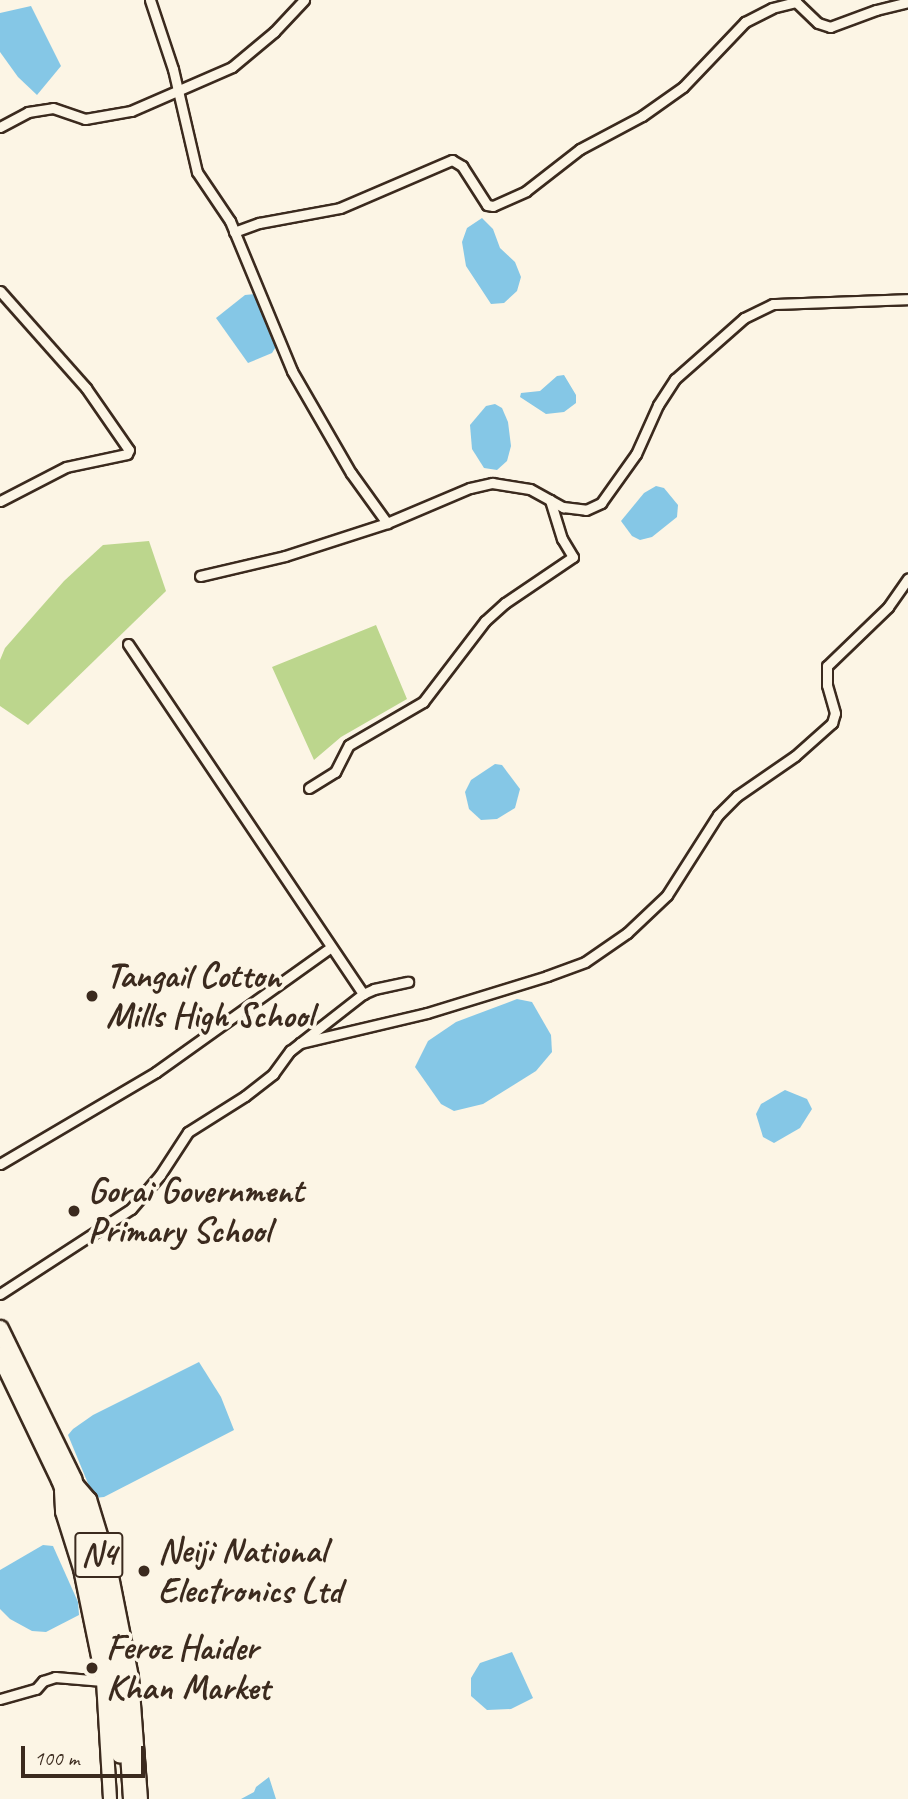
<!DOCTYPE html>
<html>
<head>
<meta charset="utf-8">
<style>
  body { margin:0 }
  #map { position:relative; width:908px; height:1799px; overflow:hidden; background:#fcf5e5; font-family:Caveat,sans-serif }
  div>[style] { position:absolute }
  .green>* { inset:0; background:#bcd68d }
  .water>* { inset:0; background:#85c7e6 }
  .roads { filter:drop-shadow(2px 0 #3b2a1e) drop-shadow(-2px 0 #3b2a1e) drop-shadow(0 2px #3b2a1e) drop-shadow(0 -2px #3b2a1e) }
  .street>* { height:9px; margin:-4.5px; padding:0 4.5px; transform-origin:4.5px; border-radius:4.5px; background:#fcf5e5 }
  .secondary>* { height:12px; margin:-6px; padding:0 6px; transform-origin:6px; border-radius:6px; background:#fcf5e5 }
  .highway>* { height:16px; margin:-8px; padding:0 8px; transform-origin:8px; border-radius:8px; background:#fcf5e5 }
  .dots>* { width:19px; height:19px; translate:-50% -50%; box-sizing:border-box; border:4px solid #fcf5e5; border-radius:50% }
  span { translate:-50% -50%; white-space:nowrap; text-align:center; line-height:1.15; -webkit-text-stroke:7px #fcf5e5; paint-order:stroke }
  .shield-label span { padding:2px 5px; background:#fcf5e5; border:2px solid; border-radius:5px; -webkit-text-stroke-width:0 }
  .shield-label { font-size:33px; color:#3b2a1e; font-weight:700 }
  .poi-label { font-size:35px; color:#3b2a1e; font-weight:700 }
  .left { translate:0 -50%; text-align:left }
  .scale { position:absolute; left:21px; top:1746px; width:124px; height:32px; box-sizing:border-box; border:4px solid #3b2a1e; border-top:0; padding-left:9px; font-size:21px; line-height:24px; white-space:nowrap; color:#3b2a1e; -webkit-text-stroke:5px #fcf5e5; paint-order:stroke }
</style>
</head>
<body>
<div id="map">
  <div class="green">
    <i style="clip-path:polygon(149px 541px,166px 591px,28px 725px,0 706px,0 660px,5px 648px,64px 581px,103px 545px)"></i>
    <i style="clip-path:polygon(376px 625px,407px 699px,341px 737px,314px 760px,272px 667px)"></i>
  </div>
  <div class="water">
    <i style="clip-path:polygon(31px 6px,61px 66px,37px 95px,18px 77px,0 52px,0 13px)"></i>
    <i style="clip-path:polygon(482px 218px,493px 229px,500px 248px,515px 262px,521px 277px,517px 291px,504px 303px,491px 304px,466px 266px,462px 242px,467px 228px)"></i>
    <i style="clip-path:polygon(255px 294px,277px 345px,272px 353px,248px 363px,216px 318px,245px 295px)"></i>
    <i style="clip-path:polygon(564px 375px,576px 395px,576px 403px,564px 412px,546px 414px,520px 397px,521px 393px,540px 391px,557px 376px)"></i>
    <i style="clip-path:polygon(495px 404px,502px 408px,508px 422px,511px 446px,507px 461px,497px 470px,484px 468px,472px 449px,470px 425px,486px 406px)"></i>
    <i style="clip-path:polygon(656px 486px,664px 488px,678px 505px,677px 517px,652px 537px,640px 540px,632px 536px,621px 521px,644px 493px)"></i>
    <i style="clip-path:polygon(495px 764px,502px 765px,520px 789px,515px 808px,497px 819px,481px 820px,469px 809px,465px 792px,471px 780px)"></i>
    <i style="clip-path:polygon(517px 999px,532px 1002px,551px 1035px,552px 1052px,536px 1071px,483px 1104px,454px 1111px,441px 1104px,415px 1067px,428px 1041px,456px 1022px)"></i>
    <i style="clip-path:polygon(785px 1090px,807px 1099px,812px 1109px,800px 1128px,774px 1143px,763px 1137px,756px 1114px,761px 1104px)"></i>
    <i style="clip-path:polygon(199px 1362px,221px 1397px,234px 1430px,104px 1497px,94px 1498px,68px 1435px,73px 1429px,93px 1415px)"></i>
    <i style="clip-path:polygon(43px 1545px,53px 1546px,78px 1602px,79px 1615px,46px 1632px,32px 1631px,10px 1619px,0 1609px,0 1570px)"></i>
    <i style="clip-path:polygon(512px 1652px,533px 1698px,511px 1709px,487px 1710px,471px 1696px,471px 1678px,480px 1663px)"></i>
    <i style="clip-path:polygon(269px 1777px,276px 1799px,241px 1799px,254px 1792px,256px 1787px)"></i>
  </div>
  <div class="roads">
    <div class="street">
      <i style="left:150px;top:0;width:73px;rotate:71.6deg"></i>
      <i style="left:173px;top:69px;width:106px;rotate:76.9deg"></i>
      <i style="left:197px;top:172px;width:59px;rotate:56deg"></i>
      <i style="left:230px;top:221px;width:162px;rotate:67.5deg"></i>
      <i style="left:292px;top:371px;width:118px;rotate:60deg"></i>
      <i style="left:351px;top:473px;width:62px;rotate:54.2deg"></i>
      <i style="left:0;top:127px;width:32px;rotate:-28deg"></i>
      <i style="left:28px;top:112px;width:25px;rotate:-9deg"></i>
      <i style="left:53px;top:108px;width:34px;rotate:19deg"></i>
      <i style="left:85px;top:119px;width:47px;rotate:-9.9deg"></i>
      <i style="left:131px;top:111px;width:110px;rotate:-23.5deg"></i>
      <i style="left:232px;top:67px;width:55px;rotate:-39.8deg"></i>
      <i style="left:274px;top:32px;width:44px;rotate:-46.8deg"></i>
      <i style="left:234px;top:232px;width:27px;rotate:-20deg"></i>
      <i style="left:259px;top:223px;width:82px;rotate:-10.5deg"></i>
      <i style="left:340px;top:208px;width:122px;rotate:-23.2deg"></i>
      <i style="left:452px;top:160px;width:12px;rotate:31deg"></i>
      <i style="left:462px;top:166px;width:46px;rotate:57.3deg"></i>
      <i style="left:487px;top:205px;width:6px;rotate:9deg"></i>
      <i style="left:493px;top:206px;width:36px;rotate:-24deg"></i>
      <i style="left:526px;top:191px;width:68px;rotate:-37.9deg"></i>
      <i style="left:580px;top:149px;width:70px;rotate:-28deg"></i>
      <i style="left:642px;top:116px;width:50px;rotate:-35.3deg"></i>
      <i style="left:683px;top:87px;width:90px;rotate:-46.4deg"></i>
      <i style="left:745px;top:22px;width:30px;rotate:-27deg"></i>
      <i style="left:772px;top:8px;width:25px;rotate:-14deg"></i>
      <i style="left:796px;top:2px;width:30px;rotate:44deg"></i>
      <i style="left:818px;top:23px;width:13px;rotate:18deg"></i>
      <i style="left:830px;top:27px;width:49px;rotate:-20.3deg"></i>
      <i style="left:876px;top:10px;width:33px;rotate:-14deg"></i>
      <i style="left:0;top:291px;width:130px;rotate:48.4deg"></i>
      <i style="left:86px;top:388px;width:75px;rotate:55.3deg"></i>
      <i style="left:129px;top:450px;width:4px;rotate:117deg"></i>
      <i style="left:127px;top:454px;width:62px;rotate:168deg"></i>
      <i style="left:66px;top:467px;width:74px;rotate:152.7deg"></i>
      <i style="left:200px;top:576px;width:87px;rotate:-13.2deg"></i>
      <i style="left:285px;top:556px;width:107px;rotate:-17.9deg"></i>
      <i style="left:387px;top:523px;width:90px;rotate:-22.9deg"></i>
      <i style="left:470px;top:488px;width:23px;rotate:-13deg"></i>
      <i style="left:492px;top:483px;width:38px;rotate:9deg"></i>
      <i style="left:530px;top:489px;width:38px;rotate:29deg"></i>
      <i style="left:563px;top:507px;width:23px;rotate:7deg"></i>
      <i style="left:586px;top:510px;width:17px;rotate:-25deg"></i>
      <i style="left:601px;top:503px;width:60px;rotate:-54.5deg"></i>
      <i style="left:636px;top:454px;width:54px;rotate:-65.8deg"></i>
      <i style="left:658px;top:405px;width:31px;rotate:-57deg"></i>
      <i style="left:675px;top:379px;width:92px;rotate:-41.5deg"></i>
      <i style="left:744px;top:318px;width:32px;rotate:-26deg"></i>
      <i style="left:773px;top:304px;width:135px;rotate:-2.1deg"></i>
      <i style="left:128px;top:644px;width:422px;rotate:56.1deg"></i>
      <i style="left:309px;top:788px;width:31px;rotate:-32deg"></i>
      <i style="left:335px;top:772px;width:30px;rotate:-63deg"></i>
      <i style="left:349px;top:745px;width:86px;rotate:-30.2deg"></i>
      <i style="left:423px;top:702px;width:102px;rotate:-52.6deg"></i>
      <i style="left:485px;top:621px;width:27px;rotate:-42deg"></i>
      <i style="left:505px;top:603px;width:82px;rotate:-34.1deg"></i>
      <i style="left:573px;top:557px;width:21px;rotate:-121deg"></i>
      <i style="left:562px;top:539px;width:41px;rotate:-107.1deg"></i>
      <i style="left:300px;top:1043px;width:130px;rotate:-13.3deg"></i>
      <i style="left:427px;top:1013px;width:126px;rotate:-17.1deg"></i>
      <i style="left:547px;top:976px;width:40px;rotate:-20.2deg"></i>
      <i style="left:585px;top:962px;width:51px;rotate:-34.6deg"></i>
      <i style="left:627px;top:933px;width:55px;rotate:-43.5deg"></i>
      <i style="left:667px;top:895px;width:95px;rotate:-57.5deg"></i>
      <i style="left:718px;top:815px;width:27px;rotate:-45deg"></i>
      <i style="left:737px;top:796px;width:70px;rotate:-34.6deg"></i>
      <i style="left:795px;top:756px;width:50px;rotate:-41.7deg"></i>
      <i style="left:832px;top:723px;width:10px;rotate:-73deg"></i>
      <i style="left:835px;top:713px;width:29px;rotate:-106deg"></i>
      <i style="left:827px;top:685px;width:19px;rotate:-90deg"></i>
      <i style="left:827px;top:666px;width:85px;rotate:-44deg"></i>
      <i style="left:888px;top:607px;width:35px;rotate:-55deg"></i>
      <i style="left:0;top:1164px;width:181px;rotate:-30.5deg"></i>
      <i style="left:156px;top:1072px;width:215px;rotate:-35.5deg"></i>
      <i style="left:0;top:1294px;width:156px;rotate:-33deg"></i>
      <i style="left:131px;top:1209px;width:45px;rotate:-49.5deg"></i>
      <i style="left:160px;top:1175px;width:51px;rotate:-56.9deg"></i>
      <i style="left:188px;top:1132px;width:67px;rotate:-32.3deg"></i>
      <i style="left:245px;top:1096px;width:36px;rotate:-38deg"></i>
      <i style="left:273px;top:1074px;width:29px;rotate:-54deg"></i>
      <i style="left:290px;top:1051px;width:93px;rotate:-38deg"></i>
      <i style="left:363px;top:994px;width:12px;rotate:-24deg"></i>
      <i style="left:374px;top:989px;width:35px;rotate:-12deg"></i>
      <i style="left:0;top:1699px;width:37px;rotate:-16deg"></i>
      <i style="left:36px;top:1689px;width:11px;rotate:-49deg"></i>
      <i style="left:43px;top:1681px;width:13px;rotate:-18deg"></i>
      <i style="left:55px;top:1677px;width:48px;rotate:4.8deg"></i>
    </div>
    <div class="secondary">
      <i style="left:75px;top:1482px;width:23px;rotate:49deg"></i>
      <i style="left:90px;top:1499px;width:65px;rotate:73deg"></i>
      <i style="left:109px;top:1561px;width:118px;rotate:78.8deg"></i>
      <i style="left:132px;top:1677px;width:122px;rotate:85.8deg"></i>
      <i style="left:61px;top:1491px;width:21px;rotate:87deg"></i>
      <i style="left:62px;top:1512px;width:60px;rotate:72.5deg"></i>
      <i style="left:80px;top:1569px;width:114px;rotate:78.4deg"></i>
      <i style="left:103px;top:1681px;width:118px;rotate:86.6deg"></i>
    </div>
    <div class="highway">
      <i style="left:0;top:1329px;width:167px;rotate:64deg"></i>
      <i style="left:73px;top:1479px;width:90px;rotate:71.2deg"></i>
      <i style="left:102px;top:1564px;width:129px;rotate:79.7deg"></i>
      <i style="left:125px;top:1691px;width:108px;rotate:86.3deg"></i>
      <i style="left:0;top:1355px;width:139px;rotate:64.4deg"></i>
      <i style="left:60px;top:1480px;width:57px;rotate:69.3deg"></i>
      <i style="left:80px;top:1533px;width:64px;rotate:73.6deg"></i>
      <i style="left:98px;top:1594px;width:88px;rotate:80.9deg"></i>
      <i style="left:112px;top:1681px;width:74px;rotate:83.8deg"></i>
    </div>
  </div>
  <div class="dots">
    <i style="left:92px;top:996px;background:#3b2a1e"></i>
    <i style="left:74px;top:1211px;background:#3b2a1e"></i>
    <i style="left:144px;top:1571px;background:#3b2a1e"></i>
    <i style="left:92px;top:1668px;background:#3b2a1e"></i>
  </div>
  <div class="shield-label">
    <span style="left:99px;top:1555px">N4</span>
  </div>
  <div class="poi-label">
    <span class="left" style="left:106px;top:996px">Tangail Cotton<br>Mills High School</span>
    <span class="left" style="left:88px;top:1211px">Gorai Government<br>Primary School</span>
    <span class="left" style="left:158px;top:1571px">Neiji National<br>Electronics Ltd</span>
    <span class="left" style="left:106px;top:1668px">Feroz Haider<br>Khan Market</span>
  </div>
  <div class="scale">100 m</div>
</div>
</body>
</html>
